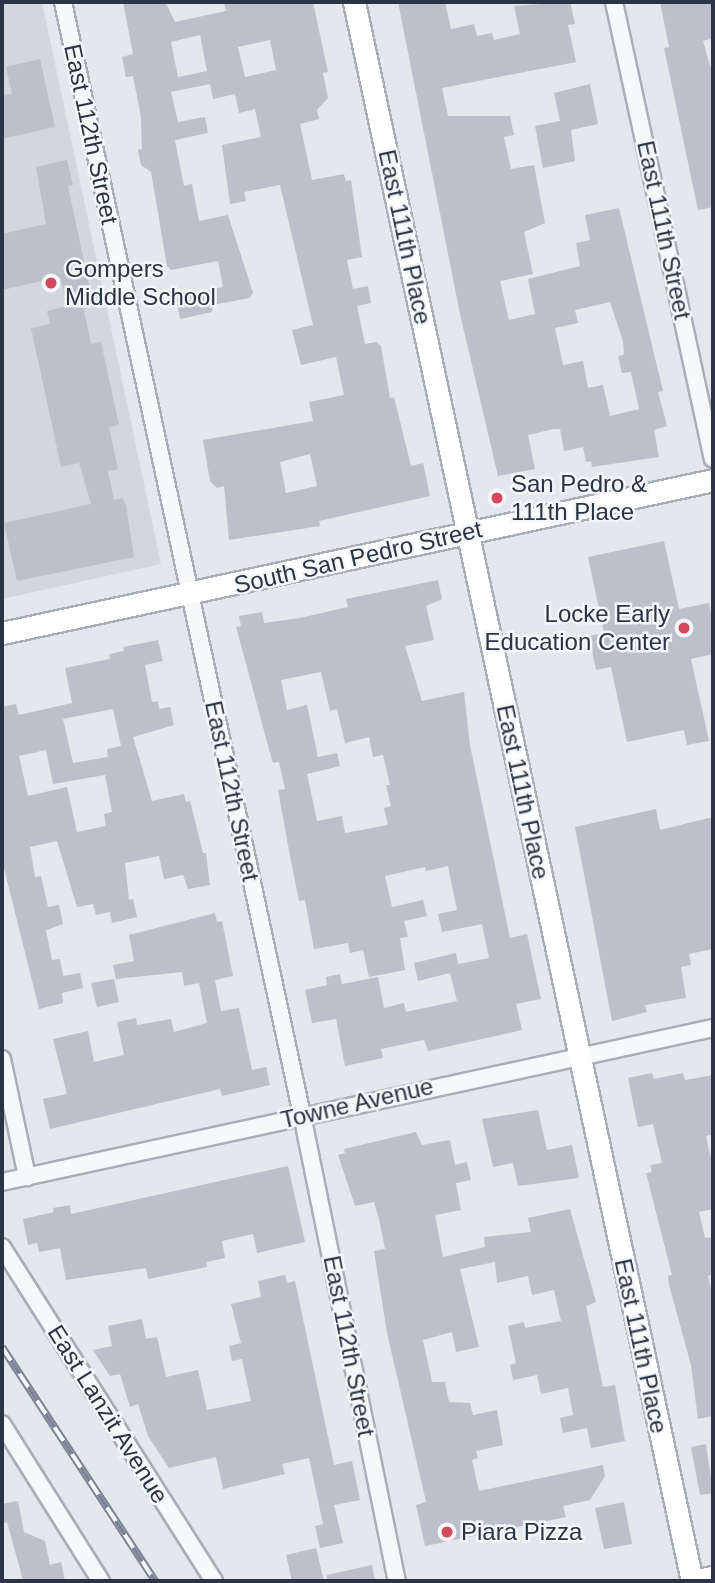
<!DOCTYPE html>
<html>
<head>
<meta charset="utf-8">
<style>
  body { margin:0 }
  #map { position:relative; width:715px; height:1583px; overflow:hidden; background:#e4e7ec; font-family:Arial,sans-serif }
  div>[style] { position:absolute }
  .built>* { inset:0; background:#d2d6de }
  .building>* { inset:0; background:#bbc0ca }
  .roads { filter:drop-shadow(2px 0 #a9aeb7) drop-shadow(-2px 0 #a9aeb7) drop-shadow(0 2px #a9aeb7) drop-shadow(0 -2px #a9aeb7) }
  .street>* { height:16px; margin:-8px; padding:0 8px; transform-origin:8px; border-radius:8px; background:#f7f8fa }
  .secondary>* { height:21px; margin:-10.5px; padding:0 10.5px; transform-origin:10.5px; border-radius:10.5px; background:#fff }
  .rail>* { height:8px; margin-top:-4px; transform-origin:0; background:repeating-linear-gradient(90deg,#f4f6f9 0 16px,#7d8696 0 32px); box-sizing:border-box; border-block:2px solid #7d8696 }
  .dots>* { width:19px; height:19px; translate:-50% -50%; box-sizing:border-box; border:4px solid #f4f6f9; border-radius:50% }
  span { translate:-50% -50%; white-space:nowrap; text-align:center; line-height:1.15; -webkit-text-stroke:5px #f4f6f9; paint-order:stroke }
  .street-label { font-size:24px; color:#2b3445 }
  .poi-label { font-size:24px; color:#2b3445 }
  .left { translate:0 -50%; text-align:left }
  .right { translate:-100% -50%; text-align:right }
  .frame { position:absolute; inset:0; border:4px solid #2b3445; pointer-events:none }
</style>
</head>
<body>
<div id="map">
  <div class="built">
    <i style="clip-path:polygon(2px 2px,42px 2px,161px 564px,2px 599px)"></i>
  </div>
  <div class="building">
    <i style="clip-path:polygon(evenodd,123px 2px,166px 3px,175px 22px,226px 11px,224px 2px,313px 2px,328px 72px,323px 73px,328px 98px,317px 110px,319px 119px,300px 124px,312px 180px,344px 174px,346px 181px,351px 180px,362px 257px,347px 260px,353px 289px,368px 286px,371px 303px,357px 306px,365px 344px,376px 342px,381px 346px,390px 398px,394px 397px,411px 466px,423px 463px,430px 496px,319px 521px,320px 526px,229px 540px,224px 486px,217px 488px,210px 481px,203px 440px,313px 421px,309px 402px,344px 395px,336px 357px,301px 365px,292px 330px,313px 325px,280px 185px,244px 192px,246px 201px,230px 204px,222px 145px,261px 137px,255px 109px,239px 113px,235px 94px,213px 99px,210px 84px,171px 92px,178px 122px,205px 117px,208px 133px,175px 140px,184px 186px,192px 184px,199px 221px,228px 215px,253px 293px,250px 298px,213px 305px,212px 312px,180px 319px,176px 297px,223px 287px,218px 261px,171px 270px,167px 266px,151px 172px,141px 165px,138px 150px,142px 149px,141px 117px,133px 76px,126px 77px,122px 57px,133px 54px,123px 2px,200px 35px,207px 71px,178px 77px,171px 42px,200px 35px,123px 2px,270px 40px,276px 70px,245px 77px,238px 47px,270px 40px,123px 2px,310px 454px,317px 486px,286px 493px,280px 462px,310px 454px)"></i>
    <i style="clip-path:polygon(evenodd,398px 2px,445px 2px,451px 29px,474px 24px,477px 36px,492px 33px,494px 40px,520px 34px,514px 6px,570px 2px,575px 24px,568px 25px,576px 62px,442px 88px,448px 116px,510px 116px,514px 135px,504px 137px,511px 169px,534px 165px,545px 223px,524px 232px,533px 274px,500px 281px,509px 320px,535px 314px,528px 279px,580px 266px,576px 243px,590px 240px,585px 215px,619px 208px,663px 391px,658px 392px,667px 426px,654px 430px,659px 457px,592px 467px,591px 461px,586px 462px,583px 447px,564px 451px,560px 429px,554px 429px,528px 435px,535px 469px,498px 476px,460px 314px,398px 2px,610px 302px,623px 341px,624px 355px,618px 356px,622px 373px,631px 372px,639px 409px,610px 416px,603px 385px,588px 388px,583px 361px,563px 365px,555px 328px,578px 323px,575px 310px,610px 302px)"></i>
    <i style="clip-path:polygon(660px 2px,713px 2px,713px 38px,703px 41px,713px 76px,713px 207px,698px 210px,664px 48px,669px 47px)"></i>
    <i style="clip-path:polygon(40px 59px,55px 127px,2px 139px,2px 95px,12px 94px,6px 67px)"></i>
    <i style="clip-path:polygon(590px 84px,598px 124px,571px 130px,575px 161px,543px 168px,535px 126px,560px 121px,554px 93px)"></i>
    <i style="clip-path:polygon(67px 160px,73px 185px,68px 186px,89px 285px,79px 287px,91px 344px,101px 342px,119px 425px,109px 427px,118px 469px,108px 471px,114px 500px,122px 498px,126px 505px,134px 557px,17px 581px,4px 523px,91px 504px,79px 463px,61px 467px,31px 328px,50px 324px,47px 311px,67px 306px,60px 277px,2px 290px,2px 234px,46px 224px,36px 167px)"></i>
    <i style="clip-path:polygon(664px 541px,679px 609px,709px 603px,713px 625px,713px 654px,691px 659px,709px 741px,687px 745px,684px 730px,627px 742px,611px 667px,596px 670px,589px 636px,604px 633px,588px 557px)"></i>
    <i style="clip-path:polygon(evenodd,438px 580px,442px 599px,426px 606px,434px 640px,405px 646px,422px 701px,464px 692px,470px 745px,510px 938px,527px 934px,541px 999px,516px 1004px,522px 1030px,428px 1051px,424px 1040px,381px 1049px,383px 1058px,345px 1066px,336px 1019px,312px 1023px,305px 990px,327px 985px,326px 977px,340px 974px,342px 984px,378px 977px,384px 1008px,404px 1003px,406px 1012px,457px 1001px,450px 973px,418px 981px,414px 963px,456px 953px,458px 964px,489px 958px,482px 924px,442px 932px,438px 914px,457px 910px,448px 866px,426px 871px,425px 867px,385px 876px,392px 907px,423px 900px,427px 916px,404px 921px,408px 937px,400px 938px,405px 970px,369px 977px,363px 950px,350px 953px,348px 943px,314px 949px,305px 900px,299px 901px,290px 856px,278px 790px,285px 789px,279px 762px,273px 763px,270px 753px,236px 627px,241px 626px,239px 616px,262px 612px,264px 623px,300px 618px,348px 607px,346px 599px,438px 580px,321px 672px,330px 711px,337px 709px,345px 743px,369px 737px,373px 757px,383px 755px,390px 785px,386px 785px,391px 806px,384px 808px,388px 825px,345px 833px,342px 816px,317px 821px,307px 774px,340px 766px,337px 753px,318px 757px,307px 705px,287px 710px,281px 680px,321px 672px)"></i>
    <i style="clip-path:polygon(evenodd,158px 640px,163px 661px,145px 665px,152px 702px,158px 701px,159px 709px,170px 707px,174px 725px,133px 737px,152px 801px,184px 794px,186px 802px,190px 801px,203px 853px,206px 853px,210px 885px,188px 889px,183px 875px,164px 879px,159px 856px,125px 863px,129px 900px,133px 899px,137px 917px,112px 923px,110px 912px,96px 915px,93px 904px,77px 907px,57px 841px,30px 847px,35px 877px,41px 876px,48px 907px,59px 905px,63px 924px,46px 930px,52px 960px,60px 959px,63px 976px,80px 973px,83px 988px,62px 993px,63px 1003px,39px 1009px,2px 860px,2px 707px,16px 704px,19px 715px,72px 703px,65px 668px,110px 659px,109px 654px,124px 651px,123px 647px,158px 640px,113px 709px,121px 746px,107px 749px,108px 757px,73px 763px,63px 719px,113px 709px,158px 640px,46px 750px,53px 784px,105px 775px,112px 812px,104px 814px,106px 826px,77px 832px,67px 787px,28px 796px,19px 756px,46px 750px)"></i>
    <i style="clip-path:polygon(656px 809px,660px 830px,713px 817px,713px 949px,689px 954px,691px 965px,681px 967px,686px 998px,645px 1005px,647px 1012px,612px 1021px,575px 827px)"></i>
    <i style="clip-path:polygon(215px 913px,217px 922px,222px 921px,233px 976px,215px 980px,221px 1011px,239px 1008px,252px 1070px,266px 1067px,270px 1085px,222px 1096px,220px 1089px,50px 1129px,43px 1099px,67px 1094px,53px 1039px,88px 1031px,94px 1062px,124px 1055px,117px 1022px,136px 1018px,137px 1025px,171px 1019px,174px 1032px,207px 1023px,199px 983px,184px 986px,182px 972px,116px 979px,113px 965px,134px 961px,129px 935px)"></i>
    <i style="clip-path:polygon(114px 979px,119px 1002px,97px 1007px,91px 983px)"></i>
    <i style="clip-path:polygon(652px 1073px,654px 1079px,683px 1073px,685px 1080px,713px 1075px,713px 1134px,706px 1136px,713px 1168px,713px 1209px,699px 1212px,705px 1238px,713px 1237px,713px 1274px,708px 1276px,713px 1299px,713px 1416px,698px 1419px,691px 1365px,669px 1285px,668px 1276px,672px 1275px,646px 1173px,652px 1172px,650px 1165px,662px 1163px,653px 1124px,638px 1127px,628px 1078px)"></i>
    <i style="clip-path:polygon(538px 1110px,547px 1150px,572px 1145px,579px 1178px,518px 1186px,513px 1163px,493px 1167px,482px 1119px)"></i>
    <i style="clip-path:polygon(416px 1132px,422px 1145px,450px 1140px,455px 1165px,467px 1162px,471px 1180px,456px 1183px,461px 1210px,435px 1215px,443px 1257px,485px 1247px,484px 1237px,531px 1232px,528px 1218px,570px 1209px,596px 1302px,586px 1306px,603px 1387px,615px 1385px,625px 1441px,591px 1448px,587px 1428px,563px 1433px,560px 1418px,573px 1415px,568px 1388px,541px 1394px,537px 1375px,513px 1380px,510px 1365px,516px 1363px,508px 1326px,524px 1322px,525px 1328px,561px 1321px,554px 1290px,532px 1295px,528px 1276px,497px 1283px,495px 1262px,460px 1269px,479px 1347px,456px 1352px,452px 1332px,423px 1340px,432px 1382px,445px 1382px,449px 1402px,470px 1403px,473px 1415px,497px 1410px,503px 1445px,476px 1451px,478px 1458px,472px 1460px,479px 1491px,603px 1465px,605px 1476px,590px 1500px,563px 1506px,566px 1517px,425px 1546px,416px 1505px,426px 1502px,387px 1333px,374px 1251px,385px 1249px,379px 1219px,374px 1202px,355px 1206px,338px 1155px,345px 1153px,344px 1149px)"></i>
    <i style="clip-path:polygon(288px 1166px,305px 1242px,257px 1253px,253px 1234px,222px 1241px,225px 1258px,206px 1262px,207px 1267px,148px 1279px,146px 1268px,66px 1280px,60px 1248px,39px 1252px,37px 1243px,28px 1245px,23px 1219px,54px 1212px,53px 1208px,70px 1205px,71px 1214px)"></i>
    <i style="clip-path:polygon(285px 1275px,287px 1283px,295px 1281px,334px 1465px,352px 1461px,360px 1500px,334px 1505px,343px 1543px,320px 1548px,315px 1526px,323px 1524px,309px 1458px,282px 1464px,285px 1474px,223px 1489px,216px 1457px,169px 1468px,148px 1436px,138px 1404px,130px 1407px,120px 1374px,110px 1376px,93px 1350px,112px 1346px,108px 1326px,142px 1319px,146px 1339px,157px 1337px,166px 1377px,198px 1370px,207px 1410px,251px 1401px,242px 1359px,232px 1361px,229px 1346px,241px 1343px,231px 1304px,261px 1297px,258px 1281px)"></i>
    <i style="clip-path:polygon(706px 1444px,713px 1493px,700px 1495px,691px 1447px)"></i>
    <i style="clip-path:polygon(18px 1501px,24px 1532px,45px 1541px,50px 1565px,61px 1562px,65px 1581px,23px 1580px,7px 1522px,2px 1524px,2px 1504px)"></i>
    <i style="clip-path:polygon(624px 1502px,632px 1544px,604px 1549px,595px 1508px)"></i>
    <i style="clip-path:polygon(316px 1548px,324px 1581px,292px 1581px,286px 1555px)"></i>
    <i style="clip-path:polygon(372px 1565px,375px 1581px,327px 1581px,327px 1575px)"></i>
  </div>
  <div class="roads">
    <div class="street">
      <i style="left:63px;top:2px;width:1138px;rotate:77.88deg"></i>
      <i style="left:302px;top:1115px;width:476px;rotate:78.5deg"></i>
      <i style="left:614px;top:2px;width:467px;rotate:77.8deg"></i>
      <i style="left:2px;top:1059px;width:121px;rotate:78deg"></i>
      <i style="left:2px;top:1182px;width:727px;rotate:-12.22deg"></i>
      <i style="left:2px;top:1247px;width:396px;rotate:57.6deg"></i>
      <i style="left:2px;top:1424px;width:186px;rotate:57.8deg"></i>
    </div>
    <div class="secondary">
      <i style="left:354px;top:2px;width:1615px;rotate:77.92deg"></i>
      <i style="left:2px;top:633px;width:727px;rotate:-12.14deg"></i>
      <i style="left:692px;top:1581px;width:21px;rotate:-11deg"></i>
    </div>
  </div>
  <div class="rail">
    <i style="left:2px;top:1347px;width:280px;rotate:56.8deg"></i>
  </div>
  <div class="dots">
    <i style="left:51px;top:283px;background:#d1495b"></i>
    <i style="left:497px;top:498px;background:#d1495b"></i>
    <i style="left:684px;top:628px;background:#d1495b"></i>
    <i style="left:447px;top:1532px;background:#d1495b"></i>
  </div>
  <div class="street-label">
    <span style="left:91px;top:134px;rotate:78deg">East 112th Street</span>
    <span style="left:664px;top:230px;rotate:78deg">East 111th Street</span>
    <span style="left:405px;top:237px;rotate:78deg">East 111th Place</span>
    <span style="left:358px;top:557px;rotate:-13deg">South San Pedro Street</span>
    <span style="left:232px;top:791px;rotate:78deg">East 112th Street</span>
    <span style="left:523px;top:792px;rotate:78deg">East 111th Place</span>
    <span style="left:357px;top:1103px;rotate:-13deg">Towne Avenue</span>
    <span style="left:349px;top:1346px;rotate:79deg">East 112th Street</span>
    <span style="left:641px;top:1346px;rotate:78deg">East 111th Place</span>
    <span style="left:108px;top:1414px;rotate:58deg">East Lanzit Avenue</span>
  </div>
  <div class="poi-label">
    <span class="left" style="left:65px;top:283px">Gompers<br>Middle School</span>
    <span class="left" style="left:511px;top:498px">San Pedro &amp;<br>111th Place</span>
    <span class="right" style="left:670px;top:628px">Locke Early<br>Education Center</span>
    <span class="left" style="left:461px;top:1532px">Piara Pizza</span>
  </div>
  <div class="frame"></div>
</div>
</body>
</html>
